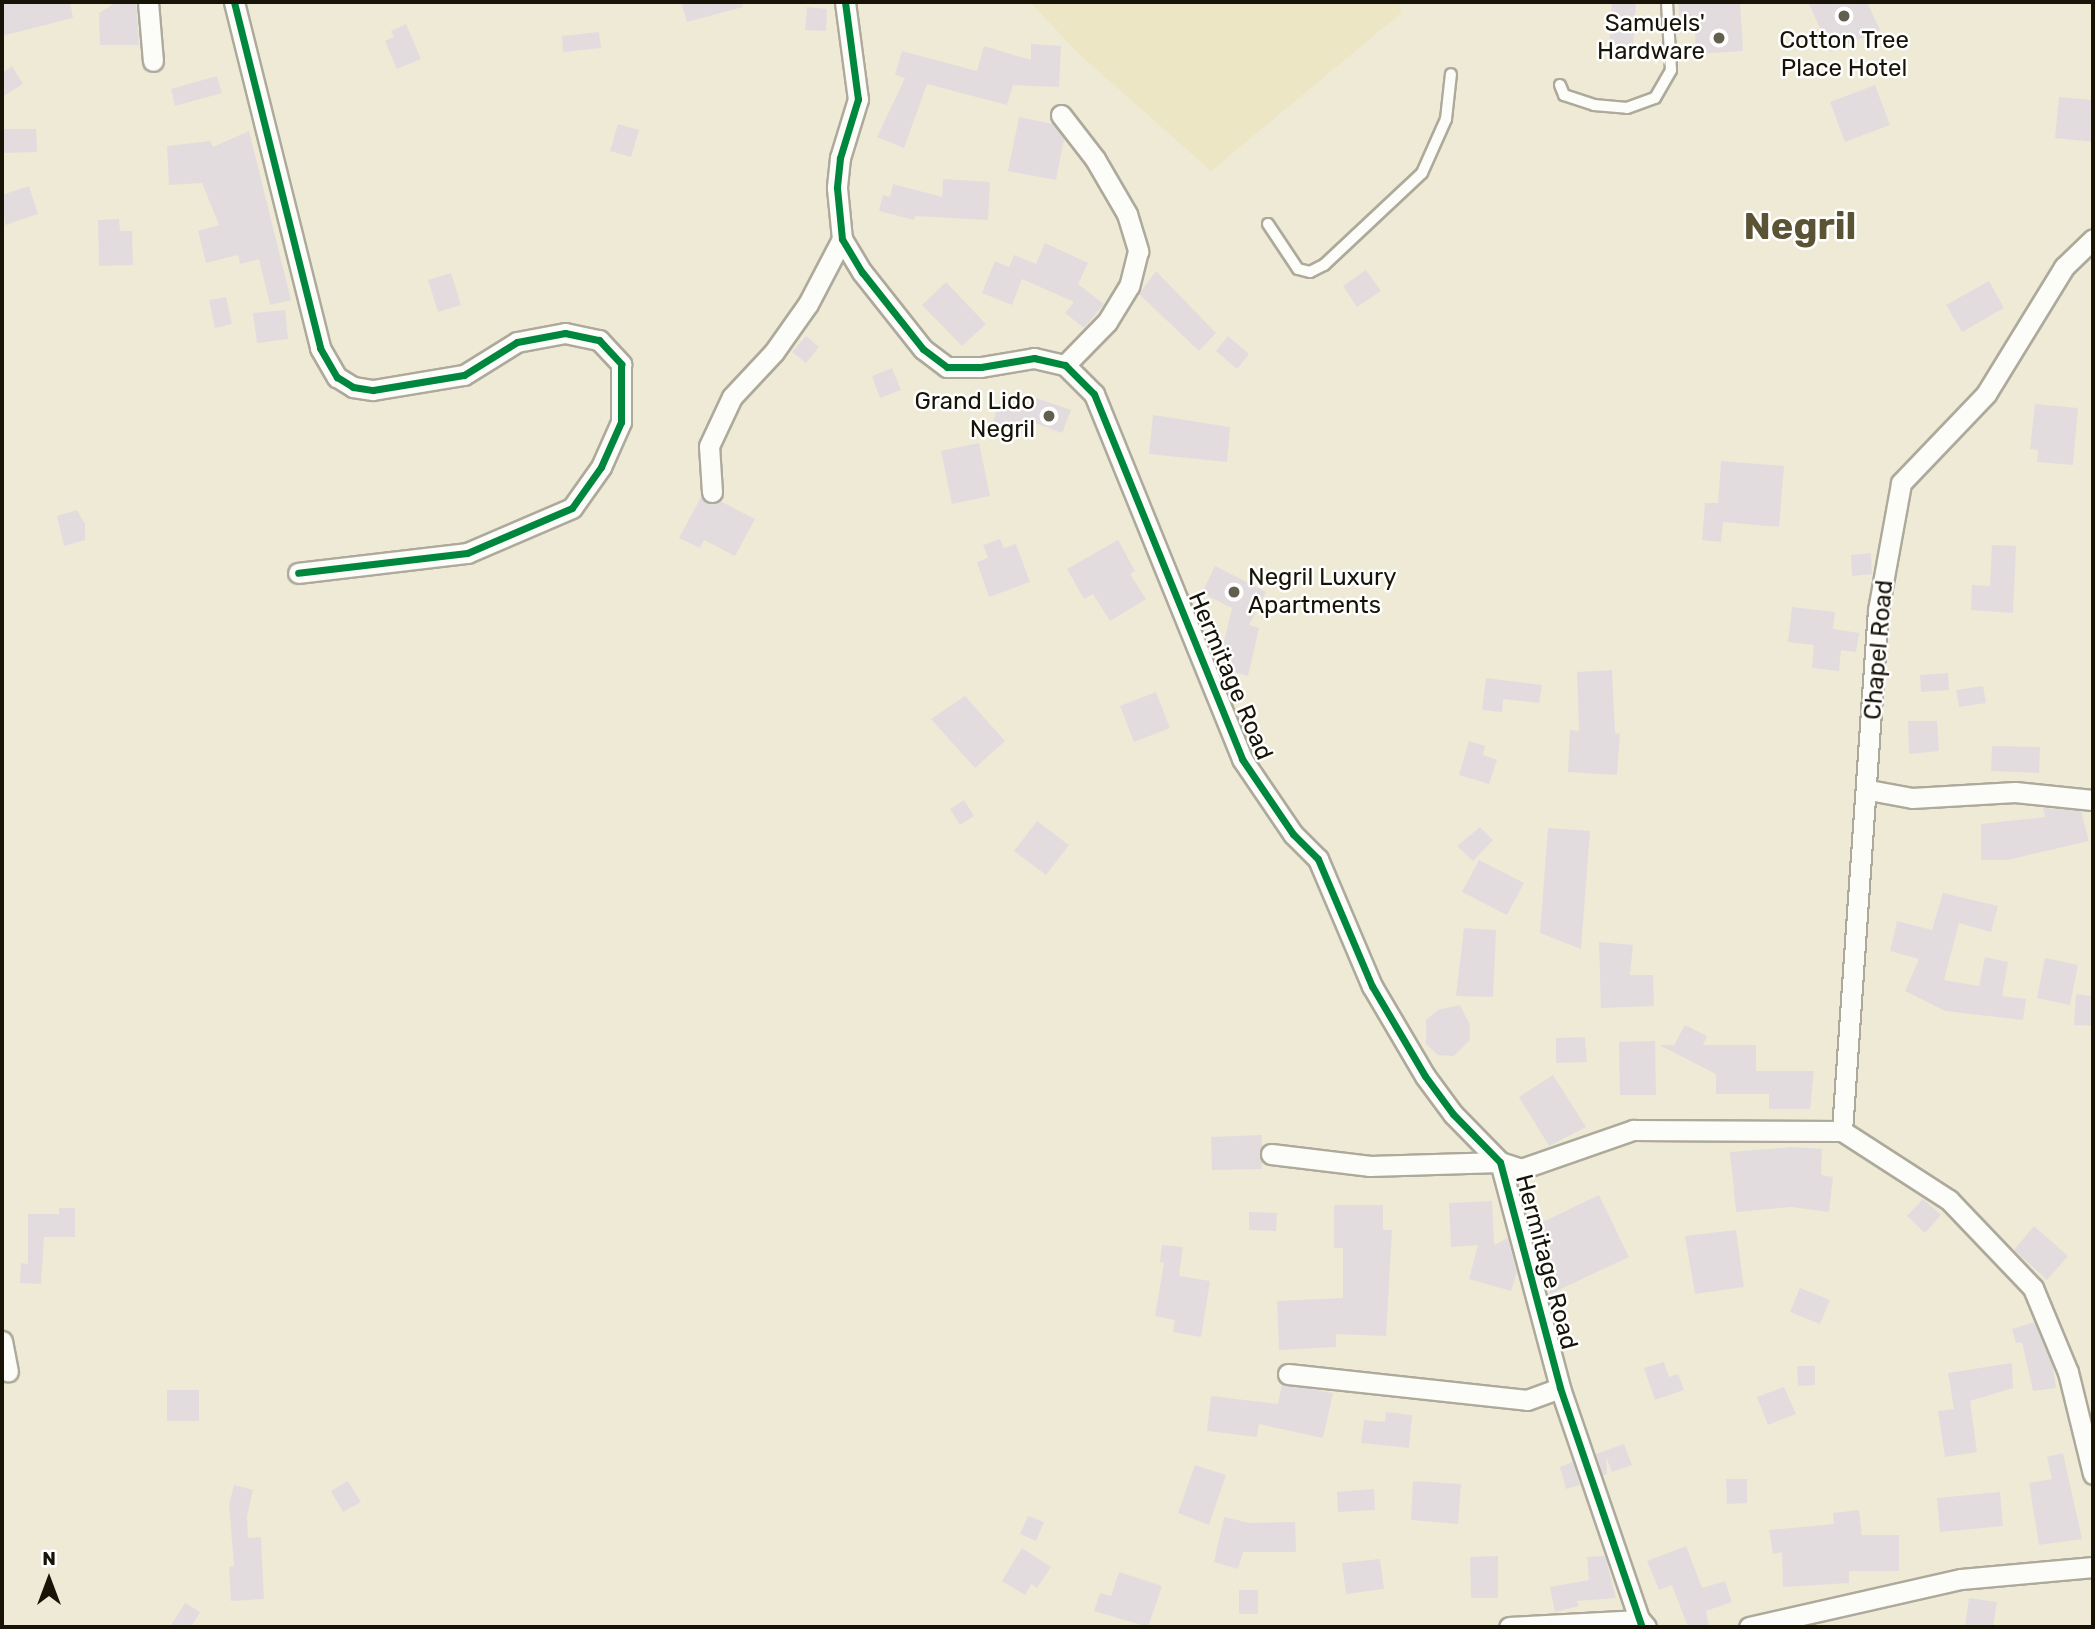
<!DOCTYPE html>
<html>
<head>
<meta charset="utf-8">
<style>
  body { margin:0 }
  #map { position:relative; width:2095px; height:1629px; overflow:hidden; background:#eeead6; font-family:Rubik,sans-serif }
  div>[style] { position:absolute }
  .built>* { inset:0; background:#ede6c5 }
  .building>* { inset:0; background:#e2dcdf }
  .roads { filter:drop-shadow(2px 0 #aeaa9b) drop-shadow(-2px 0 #aeaa9b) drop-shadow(0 2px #aeaa9b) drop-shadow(0 -2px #aeaa9b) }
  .lane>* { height:10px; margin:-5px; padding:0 5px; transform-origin:5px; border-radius:5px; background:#fcfcf9 }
  .street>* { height:19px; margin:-9.5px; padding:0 9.5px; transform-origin:9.5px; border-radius:9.5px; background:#fcfcf9 }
  .cycleway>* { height:7px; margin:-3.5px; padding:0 3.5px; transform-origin:3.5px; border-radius:3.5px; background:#00873e }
  .dots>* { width:19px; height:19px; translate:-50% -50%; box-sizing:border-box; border:4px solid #fff; border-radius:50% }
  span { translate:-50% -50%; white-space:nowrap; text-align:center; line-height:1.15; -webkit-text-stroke:5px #fff; paint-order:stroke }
  .poi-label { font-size:24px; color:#171407 }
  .right { translate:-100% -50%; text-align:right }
  .left { translate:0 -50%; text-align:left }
  .street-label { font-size:24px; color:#171407 }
  .town-label { font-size:38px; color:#5a5334; font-weight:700 }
  .frame { position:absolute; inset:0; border:4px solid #171407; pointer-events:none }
  .north { position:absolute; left:14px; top:1545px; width:70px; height:70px; -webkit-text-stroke:5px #fff; paint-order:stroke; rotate:0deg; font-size:19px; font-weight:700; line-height:28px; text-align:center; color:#171407 }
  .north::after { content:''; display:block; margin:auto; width:24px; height:32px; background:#171407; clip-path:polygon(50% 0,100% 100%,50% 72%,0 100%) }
</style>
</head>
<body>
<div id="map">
  <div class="built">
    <i style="clip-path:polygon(1030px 2px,1399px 2px,1401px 13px,1211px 171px,1079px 54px)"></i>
  </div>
  <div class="building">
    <i style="clip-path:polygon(2px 2px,70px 2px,73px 18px,2px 36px)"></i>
    <i style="clip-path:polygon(117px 2px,136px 2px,139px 45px,100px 45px,99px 13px)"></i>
    <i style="clip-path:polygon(681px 2px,742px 2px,743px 7px,687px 22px)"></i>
    <i style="clip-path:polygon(1612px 2px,1636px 2px,1632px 60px,1608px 58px)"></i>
    <i style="clip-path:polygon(1678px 2px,1740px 2px,1743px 51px,1696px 54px,1695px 25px,1680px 26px)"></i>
    <i style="clip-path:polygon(1808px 2px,1867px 2px,1880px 30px,1831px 52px)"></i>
    <i style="clip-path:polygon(807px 7px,827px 9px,826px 31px,805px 30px)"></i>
    <i style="clip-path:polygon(406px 24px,421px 59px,397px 69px,385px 41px,394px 37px,391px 31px)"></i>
    <i style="clip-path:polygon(599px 32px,601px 48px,563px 52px,562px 36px)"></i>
    <i style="clip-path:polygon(1031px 44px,1061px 46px,1059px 87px,1013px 85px,1007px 105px,927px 84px,904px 148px,877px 137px,905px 78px,895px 75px,902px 51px,977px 71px,984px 46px,1031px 60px)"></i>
    <i style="clip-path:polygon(12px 66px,23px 84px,2px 97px,2px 73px)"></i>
    <i style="clip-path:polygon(217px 76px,222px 93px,175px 106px,171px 89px)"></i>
    <i style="clip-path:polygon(1875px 85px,1890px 125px,1845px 142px,1830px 102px)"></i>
    <i style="clip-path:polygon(2059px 97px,2093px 100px,2093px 142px,2055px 138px)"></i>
    <i style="clip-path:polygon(1019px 117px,1053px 124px,1064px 139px,1056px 180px,1008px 171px)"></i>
    <i style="clip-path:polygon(618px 124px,639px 130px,631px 157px,610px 151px)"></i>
    <i style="clip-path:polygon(4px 129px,36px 129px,37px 152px,4px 153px)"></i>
    <i style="clip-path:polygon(249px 131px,291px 300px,270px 305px,259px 259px,240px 264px,238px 255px,206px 263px,198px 231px,219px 225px,202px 183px,169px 185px,167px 146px,210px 141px,213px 147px)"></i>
    <i style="clip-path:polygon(943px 179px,990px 182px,988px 220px,915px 216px,914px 220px,879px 211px,883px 195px,890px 197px,893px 184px,942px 197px)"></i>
    <i style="clip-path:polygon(29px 186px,38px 214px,5px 225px,2px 195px)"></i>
    <i style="clip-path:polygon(119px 219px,120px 231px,132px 231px,133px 265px,99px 266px,98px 220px)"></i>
    <i style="clip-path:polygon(1045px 243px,1088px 263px,1078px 284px,1104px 304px,1084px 328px,1065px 313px,1074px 302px,1022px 279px,1012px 305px,982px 293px,995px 261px,1009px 267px,1014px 255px,1036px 264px)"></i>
    <i style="clip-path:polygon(1366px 270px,1381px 291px,1357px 307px,1343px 286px)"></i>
    <i style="clip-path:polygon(1156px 271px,1216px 333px,1199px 351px,1139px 294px)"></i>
    <i style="clip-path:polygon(451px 273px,461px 305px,438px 312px,428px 280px)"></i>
    <i style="clip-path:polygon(1989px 281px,2004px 308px,1962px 332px,1946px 305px)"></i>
    <i style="clip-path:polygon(946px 282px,986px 324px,962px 346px,922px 305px)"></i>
    <i style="clip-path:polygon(226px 297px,232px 324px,215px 328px,209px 300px)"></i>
    <i style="clip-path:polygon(285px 310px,288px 339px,257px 343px,253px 313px)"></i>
    <i style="clip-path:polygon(806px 336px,819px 347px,806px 363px,792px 352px)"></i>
    <i style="clip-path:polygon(1228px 336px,1249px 354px,1237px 369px,1216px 351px)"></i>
    <i style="clip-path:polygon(892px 368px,901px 390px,880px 398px,872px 376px)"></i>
    <i style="clip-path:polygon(1002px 394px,1034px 404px,1036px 398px,1071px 410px,1062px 433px,1024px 419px,1020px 430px,993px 422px)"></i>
    <i style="clip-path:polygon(2035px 404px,2078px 408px,2073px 465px,2037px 462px,2038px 450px,2030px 449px)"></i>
    <i style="clip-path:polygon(1153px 415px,1230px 427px,1227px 462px,1149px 454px)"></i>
    <i style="clip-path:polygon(979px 443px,990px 496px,952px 504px,941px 451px)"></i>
    <i style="clip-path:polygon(1721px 461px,1784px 466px,1779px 527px,1723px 522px,1721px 542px,1702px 540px,1705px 503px,1718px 503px)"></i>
    <i style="clip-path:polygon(701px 497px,707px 503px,720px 501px,755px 519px,735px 556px,704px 540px,700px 548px,679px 538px)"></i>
    <i style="clip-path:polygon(77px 510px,85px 524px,85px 540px,64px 546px,57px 516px)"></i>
    <i style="clip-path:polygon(1000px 539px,1004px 548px,1016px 544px,1030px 582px,989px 597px,977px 562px,988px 558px,983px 545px)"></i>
    <i style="clip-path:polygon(1118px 540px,1135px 571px,1130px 574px,1146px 599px,1110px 621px,1093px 594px,1084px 599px,1067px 569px)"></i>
    <i style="clip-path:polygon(1992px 545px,2016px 546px,2013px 613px,1971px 610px,1972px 585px,1990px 586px)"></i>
    <i style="clip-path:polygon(1871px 553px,1872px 574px,1852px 576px,1851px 555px)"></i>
    <i style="clip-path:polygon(1215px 566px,1266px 592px,1249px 625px,1259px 628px,1248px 676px,1218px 667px,1232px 608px,1202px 593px)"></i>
    <i style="clip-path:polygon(1792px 607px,1835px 612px,1833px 629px,1859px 633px,1856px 652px,1841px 650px,1839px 671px,1812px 668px,1814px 645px,1788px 642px)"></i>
    <i style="clip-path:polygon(1612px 670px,1615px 733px,1620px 734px,1617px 775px,1568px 772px,1570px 730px,1579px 731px,1577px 672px)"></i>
    <i style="clip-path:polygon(1948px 673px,1949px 690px,1921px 692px,1920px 675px)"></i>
    <i style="clip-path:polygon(1486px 678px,1542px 685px,1539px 703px,1503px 699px,1502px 712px,1482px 710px)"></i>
    <i style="clip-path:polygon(1983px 686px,1986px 703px,1959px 707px,1956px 690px)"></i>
    <i style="clip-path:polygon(1156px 692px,1170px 728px,1134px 742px,1120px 706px)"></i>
    <i style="clip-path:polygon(965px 696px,1005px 741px,975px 768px,931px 719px)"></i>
    <i style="clip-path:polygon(1908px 721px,1937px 721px,1939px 751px,1909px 754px)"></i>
    <i style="clip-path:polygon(1469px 741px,1485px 746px,1483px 755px,1497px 760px,1489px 784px,1459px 775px)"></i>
    <i style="clip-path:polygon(1992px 746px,2040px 747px,2039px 773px,1991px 771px)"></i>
    <i style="clip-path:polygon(964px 800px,974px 816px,960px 825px,950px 809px)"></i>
    <i style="clip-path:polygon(2043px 808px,2081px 811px,2089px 841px,2007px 860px,1981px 860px,1981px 824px,2045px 817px)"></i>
    <i style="clip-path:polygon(1037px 821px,1069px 845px,1046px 875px,1014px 851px)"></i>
    <i style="clip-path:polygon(1480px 827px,1493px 840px,1473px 861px,1457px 846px)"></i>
    <i style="clip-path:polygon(1548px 828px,1590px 831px,1581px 949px,1540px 933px)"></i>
    <i style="clip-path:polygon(1479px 860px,1524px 883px,1507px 915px,1462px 892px)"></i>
    <i style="clip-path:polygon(1943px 893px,1998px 906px,1991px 932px,1959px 923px,1944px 980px,1979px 986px,1985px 957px,2008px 962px,2002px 996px,2026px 999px,2023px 1020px,1945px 1011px,1905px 991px,1919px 959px,1890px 951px,1897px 921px,1932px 930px)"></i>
    <i style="clip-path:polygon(1464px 928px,1496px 930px,1493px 997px,1456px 996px)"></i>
    <i style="clip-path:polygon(1599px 942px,1633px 945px,1630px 975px,1653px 975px,1654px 1006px,1601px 1008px)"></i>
    <i style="clip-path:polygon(2045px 958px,2078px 965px,2070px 1005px,2037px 998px)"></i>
    <i style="clip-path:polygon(2076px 994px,2093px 996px,2093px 1026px,2074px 1025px)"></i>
    <i style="clip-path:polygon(1460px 1005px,1470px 1025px,1470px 1040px,1454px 1056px,1438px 1055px,1426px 1044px,1426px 1020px,1438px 1010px)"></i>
    <i style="clip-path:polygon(1685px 1025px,1707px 1036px,1703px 1045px,1756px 1045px,1756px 1071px,1814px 1071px,1810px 1109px,1769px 1109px,1769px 1094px,1716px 1094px,1716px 1074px,1659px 1045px,1674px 1045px)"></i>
    <i style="clip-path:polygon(1585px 1037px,1587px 1062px,1556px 1063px,1556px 1038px)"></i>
    <i style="clip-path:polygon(1655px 1041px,1656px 1095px,1620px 1095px,1619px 1042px)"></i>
    <i style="clip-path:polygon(1553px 1075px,1586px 1127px,1549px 1146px,1519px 1097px)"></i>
    <i style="clip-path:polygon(1262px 1135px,1262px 1169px,1212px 1170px,1211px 1137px)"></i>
    <i style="clip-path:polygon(1792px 1147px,1822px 1149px,1821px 1175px,1833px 1177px,1829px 1212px,1791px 1207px,1736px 1212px,1730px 1152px)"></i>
    <i style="clip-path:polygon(1599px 1195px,1629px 1257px,1550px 1294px,1530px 1228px)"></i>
    <i style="clip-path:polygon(1923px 1199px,1941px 1215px,1925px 1233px,1907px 1216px)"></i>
    <i style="clip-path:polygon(1492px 1201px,1494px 1245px,1508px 1238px,1517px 1272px,1511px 1291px,1469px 1279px,1478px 1245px,1451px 1247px,1449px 1203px)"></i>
    <i style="clip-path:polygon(1334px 1205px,1383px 1205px,1383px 1230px,1392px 1230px,1386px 1336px,1336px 1334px,1336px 1347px,1279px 1350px,1277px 1301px,1343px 1298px,1343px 1248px,1334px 1248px)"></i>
    <i style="clip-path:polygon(59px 1208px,75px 1208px,75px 1237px,44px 1237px,41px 1284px,20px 1283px,21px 1263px,28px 1264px,28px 1214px,59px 1214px)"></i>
    <i style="clip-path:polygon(1249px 1212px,1277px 1213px,1276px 1231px,1249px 1230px)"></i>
    <i style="clip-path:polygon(2034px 1226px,2068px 1256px,2047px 1280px,2014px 1250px)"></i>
    <i style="clip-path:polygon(1736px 1230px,1744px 1287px,1695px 1294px,1685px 1236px)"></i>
    <i style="clip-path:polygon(1162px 1245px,1183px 1247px,1179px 1276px,1210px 1281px,1201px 1337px,1173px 1332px,1175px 1320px,1155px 1316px,1164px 1263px,1160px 1262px)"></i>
    <i style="clip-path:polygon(1800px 1288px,1830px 1300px,1820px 1324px,1790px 1312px)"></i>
    <i style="clip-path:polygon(2034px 1322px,2053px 1367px,2056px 1388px,2033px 1391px,2022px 1342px,2016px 1343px,2012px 1329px)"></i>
    <i style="clip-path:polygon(1664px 1362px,1669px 1377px,1678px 1374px,1684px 1390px,1655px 1400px,1644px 1368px)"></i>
    <i style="clip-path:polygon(2012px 1363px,2013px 1388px,1970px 1401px,1977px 1452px,1945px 1457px,1938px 1411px,1954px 1409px,1948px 1373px)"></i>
    <i style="clip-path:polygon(1797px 1366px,1815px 1366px,1815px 1385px,1798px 1386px)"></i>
    <i style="clip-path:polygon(1282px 1384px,1333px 1393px,1323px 1438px,1259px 1424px,1257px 1437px,1207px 1431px,1211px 1396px,1278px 1404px)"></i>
    <i style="clip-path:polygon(1784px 1387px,1796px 1414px,1768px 1425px,1757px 1397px)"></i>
    <i style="clip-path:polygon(167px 1390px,199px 1390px,199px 1421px,167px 1421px)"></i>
    <i style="clip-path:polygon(1386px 1412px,1412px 1415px,1409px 1448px,1361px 1443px,1364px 1420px,1385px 1422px)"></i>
    <i style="clip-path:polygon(1624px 1444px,1632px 1465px,1612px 1472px,1606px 1457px,1607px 1474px,1603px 1475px,1596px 1454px)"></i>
    <i style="clip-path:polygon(2063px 1453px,2082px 1539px,2039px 1545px,2029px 1483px,2052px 1479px,2047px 1457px)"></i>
    <i style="clip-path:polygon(1573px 1462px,1580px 1485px,1566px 1489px,1560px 1467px)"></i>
    <i style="clip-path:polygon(1195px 1465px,1226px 1475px,1209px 1525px,1178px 1513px)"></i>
    <i style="clip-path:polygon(1726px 1479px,1747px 1479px,1747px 1503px,1727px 1504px)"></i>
    <i style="clip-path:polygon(348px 1481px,361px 1502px,343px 1512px,331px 1491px)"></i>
    <i style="clip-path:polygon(1413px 1481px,1461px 1484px,1458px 1524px,1411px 1520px)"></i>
    <i style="clip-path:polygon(234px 1485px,253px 1490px,247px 1516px,248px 1538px,261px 1537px,264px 1599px,231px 1601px,229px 1567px,234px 1566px,229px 1505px)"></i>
    <i style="clip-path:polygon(1374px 1489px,1375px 1510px,1338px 1512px,1337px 1492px)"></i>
    <i style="clip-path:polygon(2000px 1492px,2003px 1526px,1940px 1532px,1937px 1498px)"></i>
    <i style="clip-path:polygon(1859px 1510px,1862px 1535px,1899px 1535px,1899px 1571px,1849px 1571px,1849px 1583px,1783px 1587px,1782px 1552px,1773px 1554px,1769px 1530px,1834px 1524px,1833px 1513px)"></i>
    <i style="clip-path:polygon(1028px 1516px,1044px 1522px,1036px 1541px,1020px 1534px)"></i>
    <i style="clip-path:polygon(1224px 1517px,1250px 1523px,1295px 1522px,1296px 1552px,1243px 1552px,1238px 1569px,1214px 1562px)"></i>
    <i style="clip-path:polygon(1686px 1546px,1702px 1588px,1725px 1581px,1732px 1602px,1706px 1611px,1709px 1627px,1688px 1627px,1672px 1585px,1659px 1590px,1647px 1561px)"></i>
    <i style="clip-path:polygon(1022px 1548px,1051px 1567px,1037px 1588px,1031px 1584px,1025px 1595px,1002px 1581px)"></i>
    <i style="clip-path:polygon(1498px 1556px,1498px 1598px,1471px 1598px,1470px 1557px)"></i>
    <i style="clip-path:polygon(1605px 1556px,1616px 1598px,1577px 1601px,1579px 1606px,1555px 1612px,1550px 1587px,1589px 1580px,1587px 1557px)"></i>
    <i style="clip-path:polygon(1380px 1559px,1384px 1589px,1346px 1594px,1342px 1563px)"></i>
    <i style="clip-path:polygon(1119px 1572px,1162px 1586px,1148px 1627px,1094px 1611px,1100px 1593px,1111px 1596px)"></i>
    <i style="clip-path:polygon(1239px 1590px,1258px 1590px,1258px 1614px,1239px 1614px)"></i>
    <i style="clip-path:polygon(1969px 1598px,1997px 1602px,1993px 1627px,1965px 1627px)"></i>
    <i style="clip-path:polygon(185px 1603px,200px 1612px,191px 1627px,170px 1627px)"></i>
  </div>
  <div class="roads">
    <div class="lane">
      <i style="left:1560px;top:85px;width:11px;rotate:68deg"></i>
      <i style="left:1564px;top:95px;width:32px;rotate:18deg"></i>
      <i style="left:1594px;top:105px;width:33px;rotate:5deg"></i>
      <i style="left:1627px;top:108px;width:30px;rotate:-20deg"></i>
      <i style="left:1655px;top:98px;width:32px;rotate:-60deg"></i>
      <i style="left:1671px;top:70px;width:68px;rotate:-93.4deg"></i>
      <i style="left:1268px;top:224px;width:54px;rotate:56.3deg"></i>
      <i style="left:1298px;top:269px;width:12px;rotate:14deg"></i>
      <i style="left:1310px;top:272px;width:16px;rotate:-27deg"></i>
      <i style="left:1324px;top:265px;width:134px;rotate:-43.2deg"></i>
      <i style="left:1422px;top:173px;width:59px;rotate:-66deg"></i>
      <i style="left:1446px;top:119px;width:45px;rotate:-83.7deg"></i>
    </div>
    <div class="street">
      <i style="left:148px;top:2px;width:59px;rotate:85.2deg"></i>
      <i style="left:234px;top:2px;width:357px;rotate:76deg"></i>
      <i style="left:320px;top:348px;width:34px;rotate:60deg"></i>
      <i style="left:337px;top:377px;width:19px;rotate:32deg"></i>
      <i style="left:353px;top:387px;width:20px;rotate:9deg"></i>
      <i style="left:373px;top:390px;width:92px;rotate:-9.4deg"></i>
      <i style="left:464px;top:375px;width:62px;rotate:-31.9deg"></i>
      <i style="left:517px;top:342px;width:49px;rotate:-10.6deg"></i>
      <i style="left:565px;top:333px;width:35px;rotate:12deg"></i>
      <i style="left:599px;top:340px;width:33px;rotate:47deg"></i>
      <i style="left:621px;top:364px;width:58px;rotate:90deg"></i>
      <i style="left:621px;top:422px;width:49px;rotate:114deg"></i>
      <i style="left:601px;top:467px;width:50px;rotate:125.3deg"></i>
      <i style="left:572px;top:508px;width:114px;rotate:156.8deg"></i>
      <i style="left:467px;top:553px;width:170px;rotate:173.3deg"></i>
      <i style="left:845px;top:2px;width:98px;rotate:82.4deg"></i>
      <i style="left:858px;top:99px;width:62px;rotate:107deg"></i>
      <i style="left:840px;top:158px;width:30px;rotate:96deg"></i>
      <i style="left:837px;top:188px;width:51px;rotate:84.4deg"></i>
      <i style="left:842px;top:239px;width:39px;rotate:59deg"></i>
      <i style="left:862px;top:272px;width:98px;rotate:51.6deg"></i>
      <i style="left:923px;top:349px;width:30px;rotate:37deg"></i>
      <i style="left:947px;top:367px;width:34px"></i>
      <i style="left:981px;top:367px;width:54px;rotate:-9.6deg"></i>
      <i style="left:1034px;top:358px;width:32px;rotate:13deg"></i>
      <i style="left:1065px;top:365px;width:41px;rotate:45deg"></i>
      <i style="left:1094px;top:394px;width:394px;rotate:67.9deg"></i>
      <i style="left:1242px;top:759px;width:91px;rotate:55.8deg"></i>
      <i style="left:1293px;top:834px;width:35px;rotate:45deg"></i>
      <i style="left:1318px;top:859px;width:138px;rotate:67deg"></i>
      <i style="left:1372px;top:986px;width:104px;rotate:59.5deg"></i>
      <i style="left:1425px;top:1076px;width:47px;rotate:53.6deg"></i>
      <i style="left:1453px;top:1114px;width:67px;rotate:45.6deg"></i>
      <i style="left:1500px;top:1162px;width:234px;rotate:75.1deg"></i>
      <i style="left:1560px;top:1388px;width:253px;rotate:71.1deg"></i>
      <i style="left:1061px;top:115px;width:56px;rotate:52.3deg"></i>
      <i style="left:1095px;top:159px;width:64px;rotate:59.8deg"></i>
      <i style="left:1127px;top:214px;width:39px;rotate:73deg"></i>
      <i style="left:1138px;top:251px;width:36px;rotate:104deg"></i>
      <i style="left:1129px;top:286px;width:42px;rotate:121.4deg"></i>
      <i style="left:1107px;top:322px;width:60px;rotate:134.3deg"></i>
      <i style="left:712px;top:492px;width:46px;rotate:-93.7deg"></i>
      <i style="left:709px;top:446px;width:54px;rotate:-64.9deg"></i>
      <i style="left:732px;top:397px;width:62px;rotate:-47deg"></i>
      <i style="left:774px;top:352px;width:59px;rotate:-54.7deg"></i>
      <i style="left:808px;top:304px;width:73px;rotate:-62.4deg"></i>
      <i style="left:1869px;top:790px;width:44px;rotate:10.5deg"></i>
      <i style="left:1912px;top:798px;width:103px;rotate:-3.3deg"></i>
      <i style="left:2015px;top:792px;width:78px;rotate:5.9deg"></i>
      <i style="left:1842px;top:1131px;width:522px;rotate:-86.05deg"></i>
      <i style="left:1878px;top:610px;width:129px;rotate:-79.7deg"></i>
      <i style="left:1901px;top:483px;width:123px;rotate:-46.3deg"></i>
      <i style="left:1986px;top:394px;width:149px;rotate:-58.4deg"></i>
      <i style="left:2064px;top:267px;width:40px;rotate:-44deg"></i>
      <i style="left:1271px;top:1154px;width:100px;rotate:6.9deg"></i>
      <i style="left:1370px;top:1166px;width:130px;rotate:-1.8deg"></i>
      <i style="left:1500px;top:1162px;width:22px;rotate:18deg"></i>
      <i style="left:1521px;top:1169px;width:119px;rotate:-19.2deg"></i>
      <i style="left:1633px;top:1130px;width:209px;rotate:0.3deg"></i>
      <i style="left:1842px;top:1131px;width:127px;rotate:32.8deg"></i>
      <i style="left:1949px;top:1200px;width:122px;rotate:46.3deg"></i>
      <i style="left:2033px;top:1288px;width:91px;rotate:67.4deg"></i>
      <i style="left:2068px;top:1372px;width:105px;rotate:76.2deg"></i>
      <i style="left:2px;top:1341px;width:31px;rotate:79deg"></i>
      <i style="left:1288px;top:1374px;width:240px;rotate:6.2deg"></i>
      <i style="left:1527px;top:1400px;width:35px;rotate:-20deg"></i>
      <i style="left:1509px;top:1627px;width:131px;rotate:-3.1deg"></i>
      <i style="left:1640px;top:1620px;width:9px;rotate:49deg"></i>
      <i style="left:1749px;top:1627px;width:217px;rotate:-12.8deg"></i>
      <i style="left:1961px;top:1579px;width:133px;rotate:-5.2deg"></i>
    </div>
  </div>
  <div class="cycleway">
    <i style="left:234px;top:2px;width:357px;rotate:76deg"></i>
    <i style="left:320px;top:348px;width:34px;rotate:60deg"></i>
    <i style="left:337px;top:377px;width:19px;rotate:32deg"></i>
    <i style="left:353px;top:387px;width:20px;rotate:9deg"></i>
    <i style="left:373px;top:390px;width:92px;rotate:-9.4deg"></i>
    <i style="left:464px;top:375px;width:62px;rotate:-31.9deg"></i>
    <i style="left:517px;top:342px;width:49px;rotate:-10.6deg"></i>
    <i style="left:565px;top:333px;width:35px;rotate:12deg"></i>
    <i style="left:599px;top:340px;width:33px;rotate:47deg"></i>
    <i style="left:621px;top:364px;width:58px;rotate:90deg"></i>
    <i style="left:621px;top:422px;width:49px;rotate:114deg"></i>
    <i style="left:601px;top:467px;width:50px;rotate:125.3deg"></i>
    <i style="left:572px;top:508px;width:114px;rotate:156.8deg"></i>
    <i style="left:467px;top:553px;width:170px;rotate:173.3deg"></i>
    <i style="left:845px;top:2px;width:98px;rotate:82.4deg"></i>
    <i style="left:858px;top:99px;width:62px;rotate:107deg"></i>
    <i style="left:840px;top:158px;width:30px;rotate:96deg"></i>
    <i style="left:837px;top:188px;width:51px;rotate:84.4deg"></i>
    <i style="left:842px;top:239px;width:39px;rotate:59deg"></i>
    <i style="left:862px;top:272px;width:98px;rotate:51.6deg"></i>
    <i style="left:923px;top:349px;width:30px;rotate:37deg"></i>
    <i style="left:947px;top:367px;width:34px"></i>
    <i style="left:981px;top:367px;width:54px;rotate:-9.6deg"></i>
    <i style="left:1034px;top:358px;width:32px;rotate:13deg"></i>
    <i style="left:1065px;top:365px;width:41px;rotate:45deg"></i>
    <i style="left:1094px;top:394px;width:394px;rotate:67.9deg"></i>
    <i style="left:1242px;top:759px;width:91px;rotate:55.8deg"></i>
    <i style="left:1293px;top:834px;width:35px;rotate:45deg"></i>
    <i style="left:1318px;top:859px;width:138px;rotate:67deg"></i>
    <i style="left:1372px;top:986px;width:104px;rotate:59.5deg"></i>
    <i style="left:1425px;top:1076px;width:47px;rotate:53.6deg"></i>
    <i style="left:1453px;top:1114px;width:67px;rotate:45.6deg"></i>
    <i style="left:1500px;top:1162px;width:234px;rotate:75.1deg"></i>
    <i style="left:1560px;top:1388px;width:253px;rotate:71.1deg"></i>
  </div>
  <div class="dots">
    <i style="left:1844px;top:16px;background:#625f4f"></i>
    <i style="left:1719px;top:38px;background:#625f4f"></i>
    <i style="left:1049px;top:416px;background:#625f4f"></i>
    <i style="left:1234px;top:592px;background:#625f4f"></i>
  </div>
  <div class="poi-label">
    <span class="right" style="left:1705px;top:38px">Samuels'<br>Hardware</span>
    <span style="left:1844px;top:55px">Cotton Tree<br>Place Hotel</span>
    <span class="right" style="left:1035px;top:416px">Grand Lido<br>Negril</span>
    <span class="left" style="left:1248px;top:592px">Negril Luxury<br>Apartments</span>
  </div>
  <div class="street-label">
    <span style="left:1879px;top:650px;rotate:-85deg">Chapel Road</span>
    <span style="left:1230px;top:676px;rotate:67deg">Hermitage Road</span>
    <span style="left:1546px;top:1262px;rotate:75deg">Hermitage Road</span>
  </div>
  <div class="town-label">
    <span style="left:1800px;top:227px">Negril</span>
  </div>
  <div class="frame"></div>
  <div class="north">N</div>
</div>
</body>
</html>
